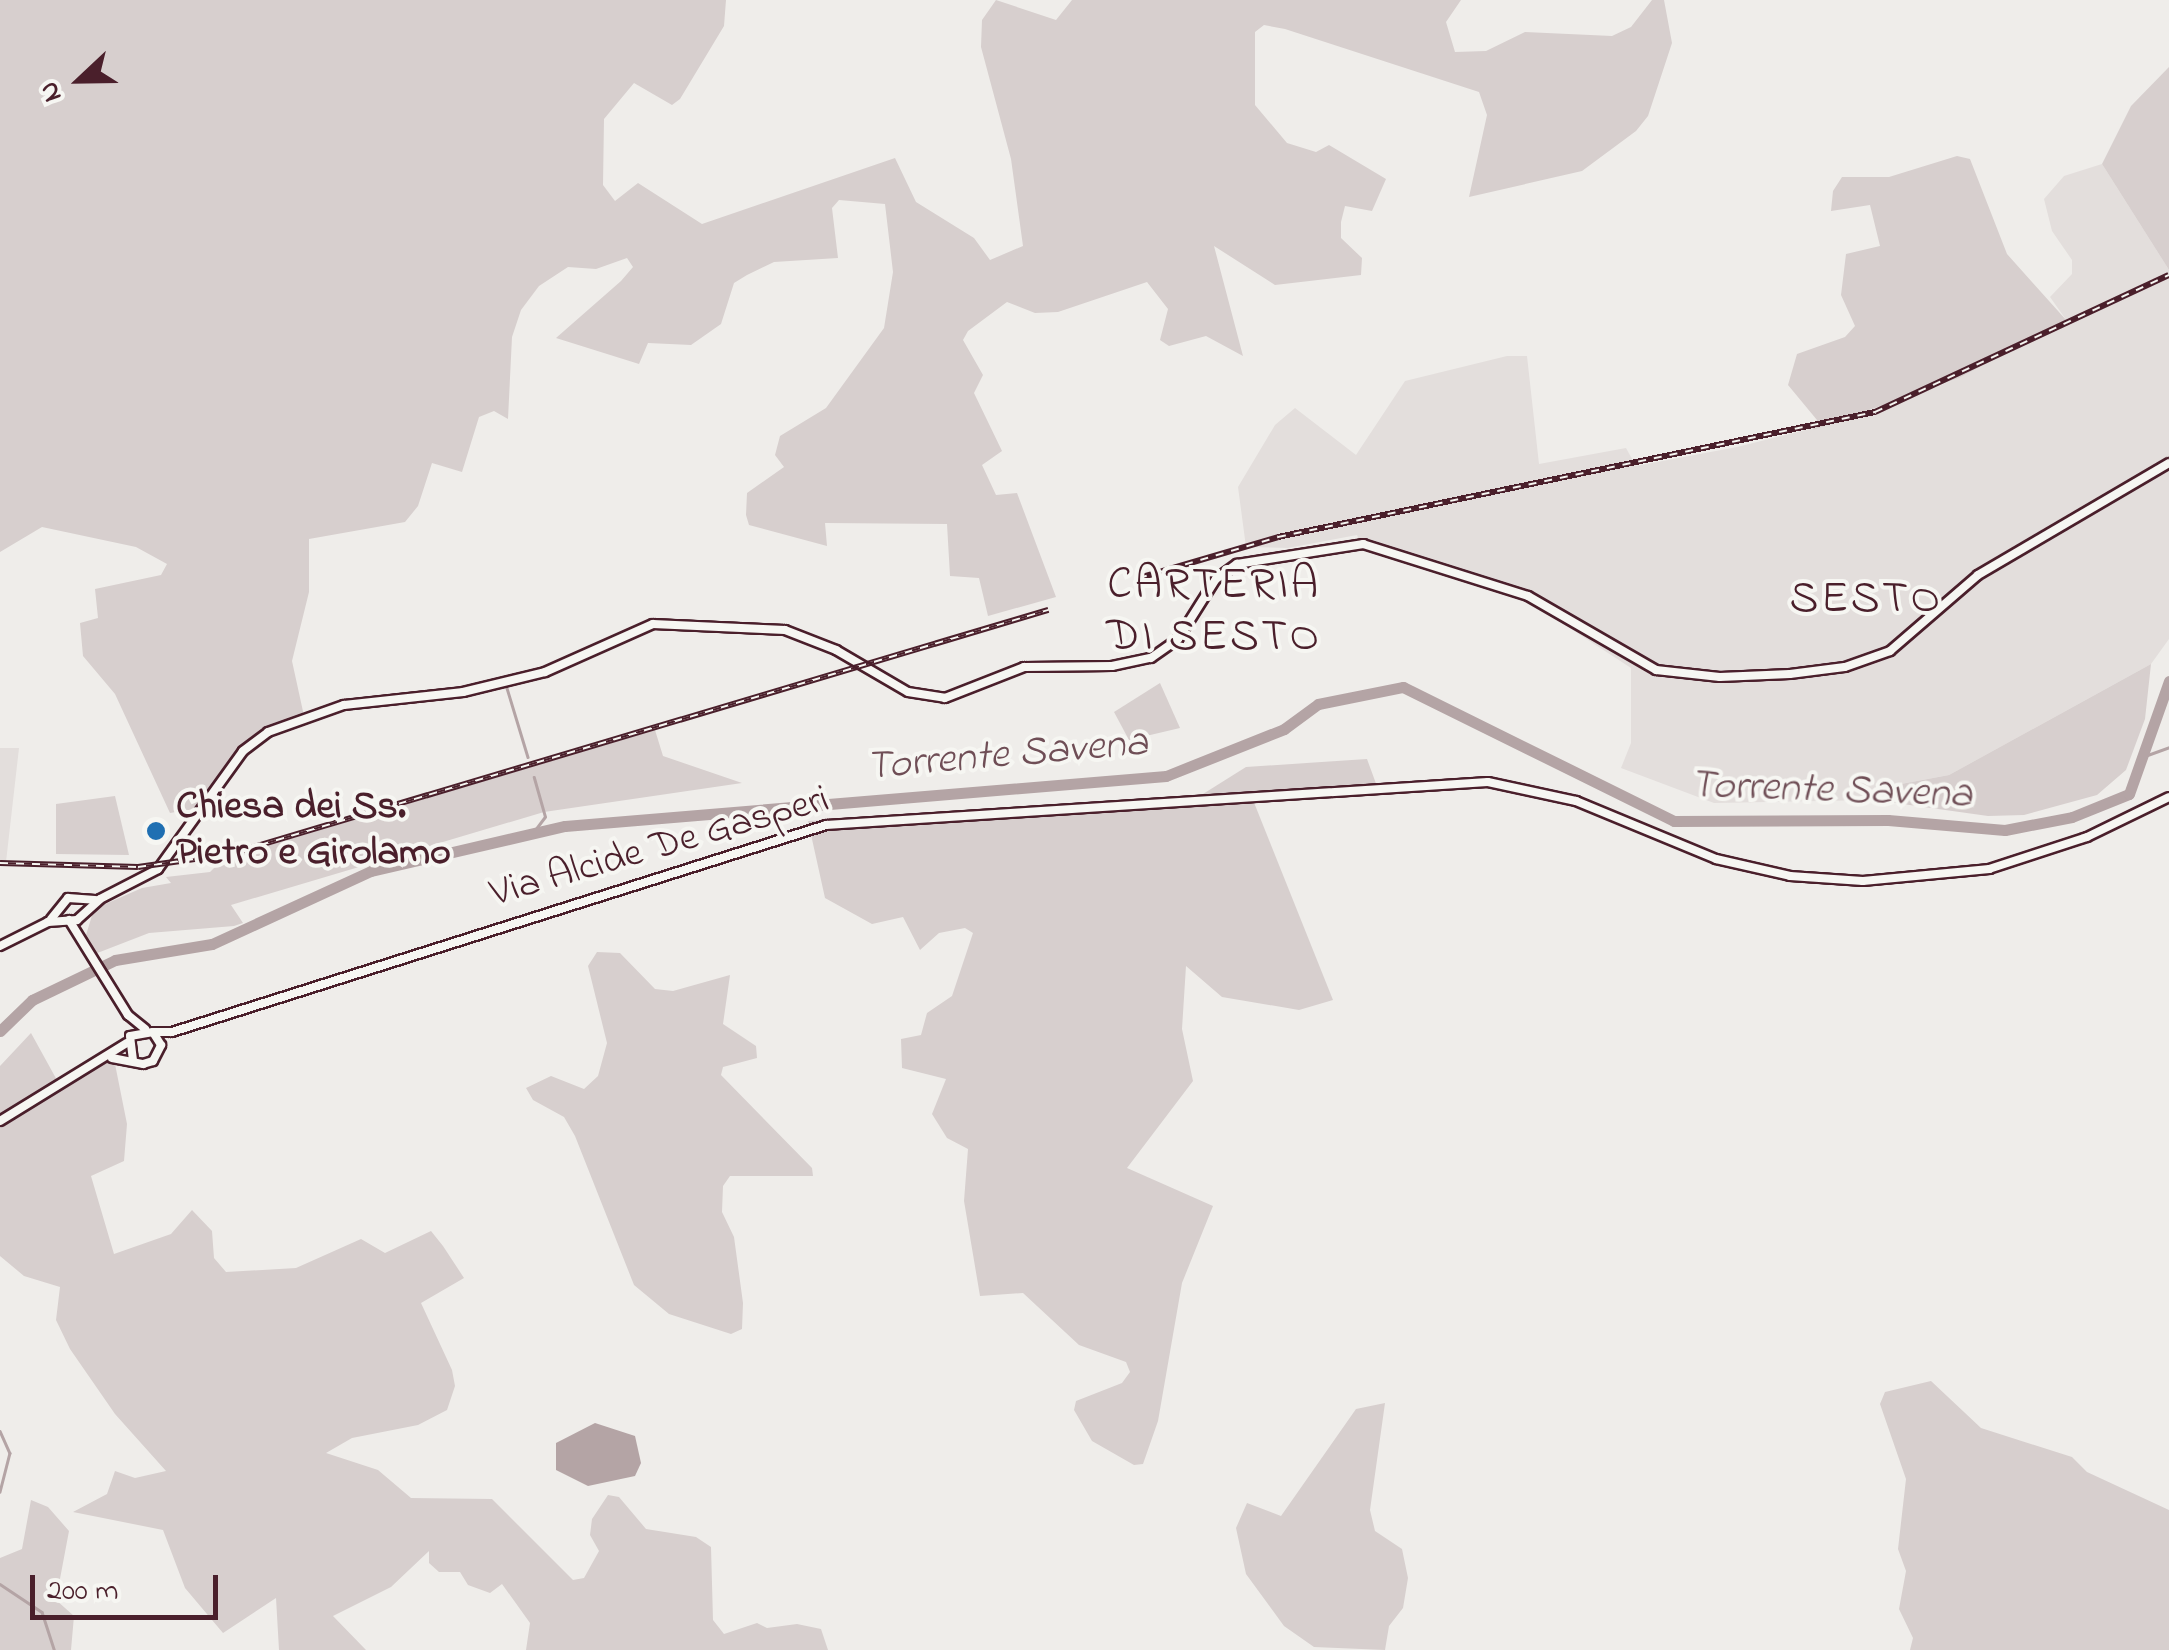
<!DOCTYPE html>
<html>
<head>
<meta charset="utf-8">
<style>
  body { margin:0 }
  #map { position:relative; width:2169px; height:1650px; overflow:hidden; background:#efedea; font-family:"Indie Flower",sans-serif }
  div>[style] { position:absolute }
  .built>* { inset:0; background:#e3dedc }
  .green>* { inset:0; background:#d7cfce }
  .water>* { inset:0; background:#b4a4a5 }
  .stream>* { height:2.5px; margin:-1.25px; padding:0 1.25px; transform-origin:1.25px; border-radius:1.25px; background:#b4a4a5 }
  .river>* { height:11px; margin:-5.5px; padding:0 5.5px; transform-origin:5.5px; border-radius:5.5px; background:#b4a4a5 }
  .roads { filter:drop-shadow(2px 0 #4a1f2b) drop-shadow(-2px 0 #4a1f2b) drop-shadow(0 2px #4a1f2b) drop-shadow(0 -2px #4a1f2b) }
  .major>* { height:8px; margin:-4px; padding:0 4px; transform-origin:4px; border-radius:4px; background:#f6f6f2 }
  .rail>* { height:6px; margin-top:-3px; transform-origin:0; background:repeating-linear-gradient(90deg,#f6f6f2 0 8px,#4a1f2b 0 16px); box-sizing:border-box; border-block:2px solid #4a1f2b }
  .dots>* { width:28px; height:28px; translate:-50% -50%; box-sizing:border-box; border:5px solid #f6f6f2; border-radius:50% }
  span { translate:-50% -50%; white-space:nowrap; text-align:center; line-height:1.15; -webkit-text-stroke:8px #f6f6f2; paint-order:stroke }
  .poi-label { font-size:40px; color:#4a1f2b; font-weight:700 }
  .left { translate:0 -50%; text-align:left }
  .street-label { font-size:40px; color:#4a1f2b }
  .water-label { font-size:42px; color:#6f4e56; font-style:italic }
  .quarter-label { font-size:45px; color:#4a1f2b; letter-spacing:2.5px }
  .north { position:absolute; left:30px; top:30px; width:100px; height:100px; -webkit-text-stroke:8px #f6f6f2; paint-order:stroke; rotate:248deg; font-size:28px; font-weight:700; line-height:40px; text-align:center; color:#4a1f2b }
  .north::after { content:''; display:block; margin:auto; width:35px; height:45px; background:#4a1f2b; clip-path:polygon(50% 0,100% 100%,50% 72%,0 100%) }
  .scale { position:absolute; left:30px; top:1575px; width:188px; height:45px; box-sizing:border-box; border:5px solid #4a1f2b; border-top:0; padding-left:12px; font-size:30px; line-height:35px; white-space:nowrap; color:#4a1f2b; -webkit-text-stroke:8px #f6f6f2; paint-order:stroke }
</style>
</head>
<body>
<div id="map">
  <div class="built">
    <i style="clip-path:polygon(2102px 164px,2169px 270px,2169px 639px,2151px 664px,1949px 775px,1885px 787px,1874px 800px,1714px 803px,1621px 768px,1631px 743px,1631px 668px,1496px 580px,1361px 545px,1357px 535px,1288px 548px,1246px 547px,1238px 487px,1275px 425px,1295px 408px,1356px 455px,1405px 381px,1507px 356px,1527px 356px,1539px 464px,1626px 448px,1636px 466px,1737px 447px,1858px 417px,1959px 378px,2067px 321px,2050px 297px,2072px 274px,2072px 260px,2052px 231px,2044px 199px,2064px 176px)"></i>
    <i style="clip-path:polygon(0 748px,19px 748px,6px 862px,0 860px)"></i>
  </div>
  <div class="green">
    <i style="clip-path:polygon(0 0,726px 0,724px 26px,680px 99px,672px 105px,634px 83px,604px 119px,603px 185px,615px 201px,638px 183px,702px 224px,895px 158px,916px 202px,974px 238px,990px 260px,1023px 246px,1011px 159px,981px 47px,982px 20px,996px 0,1056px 20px,1072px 0,1461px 0,1446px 22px,1455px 52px,1486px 51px,1525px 32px,1612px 36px,1631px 27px,1652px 0,1664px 0,1672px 43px,1648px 116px,1636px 131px,1582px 171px,1469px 197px,1487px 115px,1479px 92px,1285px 29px,1264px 25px,1255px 32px,1255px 105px,1287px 143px,1316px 152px,1329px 145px,1386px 179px,1372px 211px,1345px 206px,1341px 222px,1341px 238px,1362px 258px,1361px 275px,1275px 285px,1214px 246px,1243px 356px,1206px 336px,1169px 346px,1160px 340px,1168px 309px,1147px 282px,1058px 312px,1035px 313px,1007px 302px,968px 331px,963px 340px,983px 375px,974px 393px,1002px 451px,982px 465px,996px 495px,1017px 493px,1056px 597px,988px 616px,979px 578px,950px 576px,947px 524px,825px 523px,827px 546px,749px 525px,746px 515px,747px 493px,784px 467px,775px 455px,780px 436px,826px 408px,884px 328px,893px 272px,885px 204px,839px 200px,832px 208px,838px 258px,774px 262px,747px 275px,734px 283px,721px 324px,691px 345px,648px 343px,639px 364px,556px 338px,621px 281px,633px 267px,627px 258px,596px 269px,568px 267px,539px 286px,521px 310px,512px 337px,508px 419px,494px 411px,479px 417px,462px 472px,432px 463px,418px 506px,405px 522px,309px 539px,309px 592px,292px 661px,304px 716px,251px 743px,189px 819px,187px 810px,170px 813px,115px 694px,83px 656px,80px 623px,98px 618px,95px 589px,161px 575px,167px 564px,136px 547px,42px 527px,0 552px)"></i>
    <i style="clip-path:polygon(2169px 67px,2169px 270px,2102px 164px,2131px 106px)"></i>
    <i style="clip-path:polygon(1957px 156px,1970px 159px,2007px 254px,2067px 321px,1959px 378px,1813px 430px,1817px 420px,1788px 385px,1797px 354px,1845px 337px,1855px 326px,1841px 295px,1846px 254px,1880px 246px,1870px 205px,1831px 211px,1833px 191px,1842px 177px,1889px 177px)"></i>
    <i style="clip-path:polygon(2151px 664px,2145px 719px,2126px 770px,2097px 795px,2024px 815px,1988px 816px,1874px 800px,1885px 787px,1949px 775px)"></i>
    <i style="clip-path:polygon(1160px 683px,1180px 728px,1129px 740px,1114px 712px)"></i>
    <i style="clip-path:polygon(655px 730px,663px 756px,742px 783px,544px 812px,231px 905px,243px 923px,234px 926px,149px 933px,87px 957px,82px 948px,94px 909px,142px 888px,171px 883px,166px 877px,210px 872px,223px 859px)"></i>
    <i style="clip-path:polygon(1367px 759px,1378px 789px,1253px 800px,1333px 1000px,1299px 1010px,1222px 997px,1186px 966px,1182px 1029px,1193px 1081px,1127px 1168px,1213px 1206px,1182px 1283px,1158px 1421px,1143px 1464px,1134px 1465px,1092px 1441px,1074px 1410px,1076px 1401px,1122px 1383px,1130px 1372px,1126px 1362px,1079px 1345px,1023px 1293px,980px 1296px,964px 1201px,968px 1149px,947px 1138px,932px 1114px,946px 1079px,902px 1068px,901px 1039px,921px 1035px,927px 1013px,952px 996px,973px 933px,965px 928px,939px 933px,920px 950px,903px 917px,872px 924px,825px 898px,808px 821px,1195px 799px,1246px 767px)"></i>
    <i style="clip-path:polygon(115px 796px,129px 855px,56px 854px,56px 804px)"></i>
    <i style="clip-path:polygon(597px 952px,620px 953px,655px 989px,673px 991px,730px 975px,723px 1024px,756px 1046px,757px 1058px,723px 1067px,721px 1075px,812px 1168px,813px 1176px,730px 1176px,723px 1186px,722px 1212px,734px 1237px,743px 1303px,742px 1329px,731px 1334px,669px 1314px,634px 1285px,575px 1136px,564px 1117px,533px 1100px,526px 1088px,551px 1076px,584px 1089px,598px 1076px,607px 1043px,588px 966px)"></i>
    <i style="clip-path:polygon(31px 1033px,58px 1082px,114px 1059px,127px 1124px,124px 1161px,91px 1176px,114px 1254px,171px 1234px,192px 1210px,212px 1231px,214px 1258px,226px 1272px,296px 1268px,361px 1239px,385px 1253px,431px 1231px,443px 1246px,464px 1278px,421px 1303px,452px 1370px,455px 1386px,447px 1410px,418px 1425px,352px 1438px,326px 1453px,378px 1470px,411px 1498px,492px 1499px,573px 1580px,584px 1578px,599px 1551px,590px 1535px,592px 1519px,608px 1495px,619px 1497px,646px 1529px,696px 1537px,711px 1547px,713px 1620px,724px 1634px,757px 1623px,767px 1628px,797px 1624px,821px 1629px,828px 1650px,526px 1650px,530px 1623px,502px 1584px,490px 1593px,468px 1585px,460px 1572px,439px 1572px,429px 1563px,429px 1551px,391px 1587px,333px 1616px,366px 1650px,279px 1650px,276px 1598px,223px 1633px,185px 1588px,163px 1530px,73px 1512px,107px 1494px,115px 1471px,135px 1478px,166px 1471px,115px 1414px,70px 1349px,56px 1320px,60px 1287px,24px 1276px,0 1256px,0 1066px)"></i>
    <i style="clip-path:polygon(1931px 1381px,1981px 1428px,2072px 1457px,2087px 1472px,2169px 1510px,2169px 1650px,1910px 1650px,1913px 1638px,1899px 1609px,1906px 1571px,1898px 1549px,1906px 1479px,1880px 1404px,1885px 1392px)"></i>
    <i style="clip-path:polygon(1385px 1403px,1370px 1510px,1375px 1531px,1402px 1549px,1408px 1578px,1403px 1608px,1389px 1626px,1385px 1650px,1314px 1647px,1284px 1626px,1246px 1574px,1236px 1528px,1247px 1503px,1281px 1516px,1356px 1409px)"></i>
    <i style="clip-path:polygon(31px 1500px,48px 1507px,69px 1531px,56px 1600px,74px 1616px,71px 1650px,0 1650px,0 1558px,22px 1549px)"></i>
  </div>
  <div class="water">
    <i style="clip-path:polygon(595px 1423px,635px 1436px,641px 1463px,635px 1476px,588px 1486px,556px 1470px,556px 1443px)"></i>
  </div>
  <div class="stream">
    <i style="left:507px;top:688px;width:72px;rotate:73.1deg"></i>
    <i style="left:2142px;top:757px;width:29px;rotate:-20deg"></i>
    <i style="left:532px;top:834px;width:21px;rotate:-53deg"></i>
    <i style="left:545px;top:817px;width:41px;rotate:-105.8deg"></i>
    <i style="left:0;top:1431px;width:24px;rotate:66deg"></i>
    <i style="left:10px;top:1453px;width:40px;rotate:104.4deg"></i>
    <i style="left:0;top:1584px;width:50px;rotate:33.7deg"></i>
    <i style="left:42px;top:1612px;width:40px;rotate:72deg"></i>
  </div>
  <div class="river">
    <i style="left:0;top:1031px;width:45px;rotate:-44.1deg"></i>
    <i style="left:32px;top:1000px;width:92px;rotate:-25.7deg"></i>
    <i style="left:115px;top:960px;width:98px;rotate:-9.4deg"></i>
    <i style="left:212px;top:944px;width:175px;rotate:-24.7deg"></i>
    <i style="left:371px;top:871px;width:199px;rotate:-13.1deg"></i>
    <i style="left:565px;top:826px;width:603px;rotate:-4.76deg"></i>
    <i style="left:1166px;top:776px;width:127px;rotate:-21.7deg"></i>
    <i style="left:1284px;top:729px;width:42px;rotate:-36.3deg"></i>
    <i style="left:1318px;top:704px;width:87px;rotate:-11.3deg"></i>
    <i style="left:1403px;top:687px;width:302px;rotate:26.3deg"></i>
    <i style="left:1674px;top:821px;width:214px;rotate:-0.3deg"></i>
    <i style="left:1888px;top:820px;width:117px;rotate:4.9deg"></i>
    <i style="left:2005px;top:830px;width:68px;rotate:-11deg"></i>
    <i style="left:2072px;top:817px;width:61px;rotate:-22deg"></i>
    <i style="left:2129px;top:794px;width:120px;rotate:-70.5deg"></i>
  </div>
  <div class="roads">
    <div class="major">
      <i style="left:51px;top:919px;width:27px;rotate:-51deg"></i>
      <i style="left:68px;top:898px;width:27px;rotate:4deg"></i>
      <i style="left:69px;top:920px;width:112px;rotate:58.2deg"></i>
      <i style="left:128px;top:1015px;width:22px;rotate:39deg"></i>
      <i style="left:0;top:946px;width:54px;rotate:-26.6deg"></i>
      <i style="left:48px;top:922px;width:29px;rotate:-4deg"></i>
      <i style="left:77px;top:920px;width:31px;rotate:-42deg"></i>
      <i style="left:100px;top:899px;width:65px;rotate:-27.3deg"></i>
      <i style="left:158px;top:869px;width:145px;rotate:-54.2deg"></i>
      <i style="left:243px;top:751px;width:31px;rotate:-37deg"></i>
      <i style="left:268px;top:732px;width:81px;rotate:-19.6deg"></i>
      <i style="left:344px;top:705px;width:120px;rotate:-6.2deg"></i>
      <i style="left:463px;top:692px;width:84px;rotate:-13.7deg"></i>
      <i style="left:545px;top:672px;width:118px;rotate:-24deg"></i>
      <i style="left:653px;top:624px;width:132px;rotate:2.6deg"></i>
      <i style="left:785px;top:630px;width:55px;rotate:21.4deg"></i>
      <i style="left:836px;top:650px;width:83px;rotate:30.3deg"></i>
      <i style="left:908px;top:692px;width:37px;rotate:9deg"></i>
      <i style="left:945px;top:698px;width:85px;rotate:-21.4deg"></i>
      <i style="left:1024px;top:667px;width:88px;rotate:-0.7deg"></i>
      <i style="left:1112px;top:666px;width:40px;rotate:-12deg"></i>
      <i style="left:1151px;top:658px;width:33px;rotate:-35deg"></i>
      <i style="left:1178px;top:639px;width:71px;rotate:-57.7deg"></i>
      <i style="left:1216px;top:579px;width:26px;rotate:-36deg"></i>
      <i style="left:1237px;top:564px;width:128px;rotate:-9deg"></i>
      <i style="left:1363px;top:544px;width:173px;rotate:17.5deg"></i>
      <i style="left:1528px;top:596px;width:148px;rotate:30deg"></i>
      <i style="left:1656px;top:670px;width:64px;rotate:6.2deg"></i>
      <i style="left:1720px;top:677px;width:70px;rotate:-2.5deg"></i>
      <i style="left:1790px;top:674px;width:55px;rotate:-7.3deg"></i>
      <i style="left:1845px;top:667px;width:48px;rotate:-19.6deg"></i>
      <i style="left:1890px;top:651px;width:116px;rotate:-40.8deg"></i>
      <i style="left:1978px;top:575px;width:221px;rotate:-30.4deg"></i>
      <i style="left:153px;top:1032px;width:19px"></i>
      <i style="left:172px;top:1032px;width:686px;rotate:-17.56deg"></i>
      <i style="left:826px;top:825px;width:663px;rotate:-3.72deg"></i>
      <i style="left:1488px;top:782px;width:90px;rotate:12.2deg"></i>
      <i style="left:1576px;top:801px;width:152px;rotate:22.5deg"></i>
      <i style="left:1716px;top:859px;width:76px;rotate:12.9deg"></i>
      <i style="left:1790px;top:876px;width:73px;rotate:3.9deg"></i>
      <i style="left:1863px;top:881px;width:127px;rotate:-5.4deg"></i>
      <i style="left:1989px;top:869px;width:103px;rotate:-18.1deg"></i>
      <i style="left:2087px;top:837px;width:91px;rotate:-26deg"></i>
      <i style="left:112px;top:1058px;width:32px;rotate:11deg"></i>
      <i style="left:143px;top:1064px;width:10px;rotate:-17deg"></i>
      <i style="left:153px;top:1061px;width:18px;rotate:-63deg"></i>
      <i style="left:161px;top:1045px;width:15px;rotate:-122deg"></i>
      <i style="left:153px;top:1032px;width:23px;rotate:170deg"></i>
      <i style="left:130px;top:1036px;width:24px;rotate:83deg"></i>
      <i style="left:0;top:1121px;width:149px;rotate:-31.6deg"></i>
    </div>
  </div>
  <div class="rail">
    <i style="left:1139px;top:578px;width:145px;rotate:-16.4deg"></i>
    <i style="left:1278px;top:537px;width:610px;rotate:-11.83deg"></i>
    <i style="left:1875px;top:412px;width:324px;rotate:-25deg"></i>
    <i style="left:0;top:863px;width:138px;rotate:1.7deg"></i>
    <i style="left:138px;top:867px;width:93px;rotate:-8deg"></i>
    <i style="left:230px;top:854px;width:854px;rotate:-16.61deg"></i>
  </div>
  <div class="dots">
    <i style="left:156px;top:831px;background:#1f6fb2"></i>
  </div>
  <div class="poi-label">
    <span class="left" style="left:176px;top:831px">Chiesa dei Ss.<br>Pietro e Girolamo</span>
  </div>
  <div class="street-label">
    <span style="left:660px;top:848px;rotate:-16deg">Via Alcide De Gasperi</span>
  </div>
  <div class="water-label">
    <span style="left:1007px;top:756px;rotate:-5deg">Torrente Savena</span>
    <span style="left:1831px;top:791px;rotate:2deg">Torrente Savena</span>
  </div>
  <div class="quarter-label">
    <span style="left:1214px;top:613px">CARTERIA<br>DI SESTO</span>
    <span style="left:1866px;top:601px">SESTO</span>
  </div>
  <div class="north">N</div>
  <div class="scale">200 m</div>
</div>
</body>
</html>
